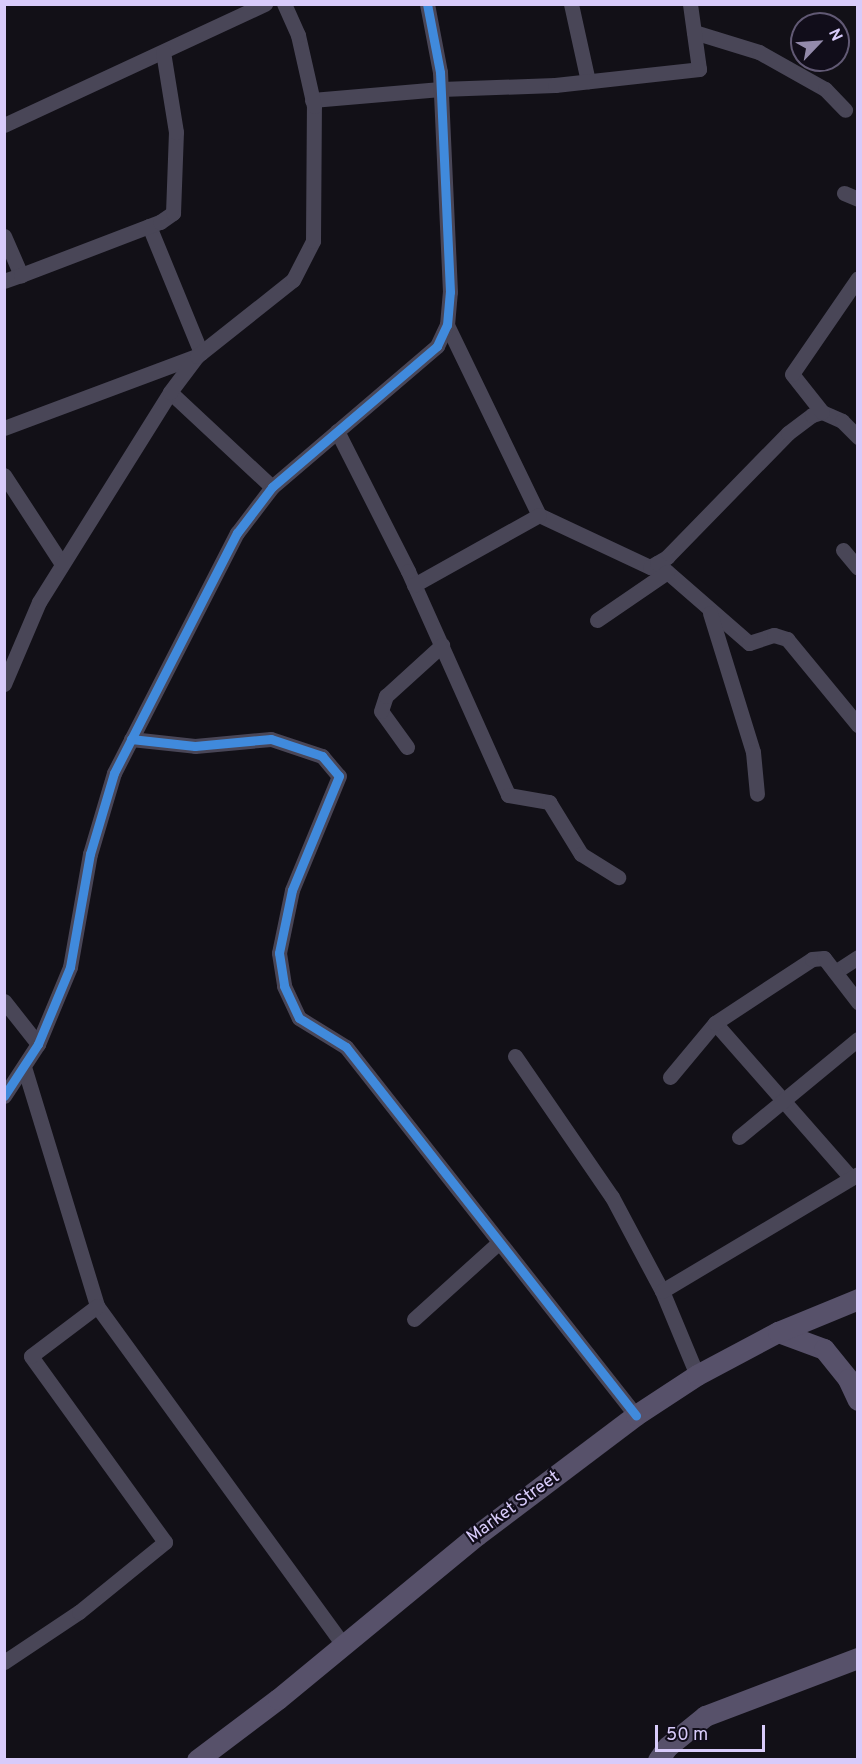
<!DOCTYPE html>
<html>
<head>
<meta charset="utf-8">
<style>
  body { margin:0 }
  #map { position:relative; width:862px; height:1764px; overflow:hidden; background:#121017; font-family:Overpass,sans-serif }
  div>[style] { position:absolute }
  .street>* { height:15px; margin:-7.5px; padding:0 7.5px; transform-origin:7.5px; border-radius:7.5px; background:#494657 }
  .secondary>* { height:21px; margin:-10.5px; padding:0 10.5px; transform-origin:10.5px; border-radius:10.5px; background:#57516a }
  .cycleway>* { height:9px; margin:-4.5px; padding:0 4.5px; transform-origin:4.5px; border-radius:4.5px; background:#408adc }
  span { translate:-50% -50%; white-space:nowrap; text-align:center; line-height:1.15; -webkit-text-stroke:4.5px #110d1a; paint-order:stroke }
  .street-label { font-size:18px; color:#d8cbfa }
  .frame { position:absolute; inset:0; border:6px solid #d8cbfa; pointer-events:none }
  .north { position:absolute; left:790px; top:12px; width:60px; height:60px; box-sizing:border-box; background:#110d1a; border:2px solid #615974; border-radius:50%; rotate:65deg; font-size:16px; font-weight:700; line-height:24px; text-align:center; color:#d8cbfa }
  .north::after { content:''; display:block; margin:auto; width:21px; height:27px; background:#938aab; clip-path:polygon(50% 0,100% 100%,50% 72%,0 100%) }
  .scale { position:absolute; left:655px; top:1725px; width:110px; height:27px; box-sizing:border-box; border:3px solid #d8cbfa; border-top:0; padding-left:8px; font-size:18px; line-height:21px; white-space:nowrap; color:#d8cbfa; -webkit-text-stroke:4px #110d1a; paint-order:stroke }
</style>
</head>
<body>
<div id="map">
  <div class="street">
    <i style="left:571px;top:4px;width:79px;rotate:77.6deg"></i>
    <i style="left:694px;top:32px;width:68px;rotate:17.1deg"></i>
    <i style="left:759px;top:52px;width:76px;rotate:29.3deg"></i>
    <i style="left:825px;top:89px;width:29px;rotate:46deg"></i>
    <i style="left:312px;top:100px;width:129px;rotate:-4.9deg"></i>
    <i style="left:441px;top:89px;width:114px;rotate:-2deg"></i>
    <i style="left:555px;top:85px;width:145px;rotate:-6.3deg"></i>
    <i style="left:699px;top:69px;width:66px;rotate:-97.9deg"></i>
    <i style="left:4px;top:125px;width:288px;rotate:-24.9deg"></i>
    <i style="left:844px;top:193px;width:15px;rotate:23deg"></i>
    <i style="left:149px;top:226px;width:137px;rotate:67.7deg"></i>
    <i style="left:4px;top:236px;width:43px;rotate:66.4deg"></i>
    <i style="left:21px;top:275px;width:18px;rotate:161deg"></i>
    <i style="left:21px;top:275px;width:149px;rotate:-20.9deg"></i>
    <i style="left:160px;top:222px;width:16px;rotate:-35deg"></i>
    <i style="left:173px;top:213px;width:81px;rotate:-87.9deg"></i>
    <i style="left:176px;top:132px;width:81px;rotate:-99.2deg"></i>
    <i style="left:447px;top:325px;width:211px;rotate:64.2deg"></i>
    <i style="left:539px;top:515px;width:123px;rotate:25.1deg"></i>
    <i style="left:650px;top:567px;width:20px;rotate:-30deg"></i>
    <i style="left:667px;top:557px;width:173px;rotate:-45.7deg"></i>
    <i style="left:788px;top:433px;width:30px;rotate:-37deg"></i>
    <i style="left:812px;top:415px;width:10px;rotate:-17deg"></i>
    <i style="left:822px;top:412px;width:22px;rotate:24deg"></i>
    <i style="left:842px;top:421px;width:23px;rotate:45deg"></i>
    <i style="left:170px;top:392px;width:139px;rotate:43deg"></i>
    <i style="left:822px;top:412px;width:48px;rotate:-128.3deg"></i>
    <i style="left:792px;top:374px;width:116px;rotate:-55.5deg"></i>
    <i style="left:4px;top:428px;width:206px;rotate:-20.5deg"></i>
    <i style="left:337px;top:431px;width:157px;rotate:63.1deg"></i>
    <i style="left:408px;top:571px;width:245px;rotate:65.9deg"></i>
    <i style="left:508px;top:795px;width:42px;rotate:9.7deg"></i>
    <i style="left:549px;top:802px;width:61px;rotate:58.4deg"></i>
    <i style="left:581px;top:854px;width:44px;rotate:31.9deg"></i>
    <i style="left:4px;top:475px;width:106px;rotate:56.9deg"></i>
    <i style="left:843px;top:550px;width:23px;rotate:50deg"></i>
    <i style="left:657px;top:563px;width:122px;rotate:41deg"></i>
    <i style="left:749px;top:643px;width:26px;rotate:-18deg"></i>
    <i style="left:774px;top:635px;width:14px;rotate:17deg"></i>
    <i style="left:787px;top:639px;width:112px;rotate:50.5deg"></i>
    <i style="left:414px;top:585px;width:143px;rotate:-29.2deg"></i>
    <i style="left:710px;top:613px;width:145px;rotate:72.8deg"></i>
    <i style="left:753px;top:752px;width:42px;rotate:84.6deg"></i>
    <i style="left:597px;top:620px;width:85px;rotate:-34.4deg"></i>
    <i style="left:4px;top:684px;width:89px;rotate:-66.9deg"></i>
    <i style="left:39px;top:602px;width:248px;rotate:-58deg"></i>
    <i style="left:170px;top:392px;width:45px;rotate:-53.1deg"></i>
    <i style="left:197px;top:356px;width:122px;rotate:-38.4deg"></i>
    <i style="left:293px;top:280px;width:44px;rotate:-62.9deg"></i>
    <i style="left:313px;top:241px;width:135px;rotate:-89.6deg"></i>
    <i style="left:314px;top:106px;width:73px;rotate:-102.7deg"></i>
    <i style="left:298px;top:35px;width:34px;rotate:-114deg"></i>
    <i style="left:131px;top:739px;width:64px;rotate:6.2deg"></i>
    <i style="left:195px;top:746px;width:76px;rotate:-5.3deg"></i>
    <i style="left:271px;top:739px;width:54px;rotate:18.4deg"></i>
    <i style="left:322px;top:756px;width:26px;rotate:50deg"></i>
    <i style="left:339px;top:776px;width:123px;rotate:112.4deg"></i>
    <i style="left:292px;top:890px;width:64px;rotate:101.7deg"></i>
    <i style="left:279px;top:953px;width:33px;rotate:81deg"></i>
    <i style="left:284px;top:986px;width:35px;rotate:65deg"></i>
    <i style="left:299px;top:1018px;width:55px;rotate:31.7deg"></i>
    <i style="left:346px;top:1047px;width:469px;rotate:51.8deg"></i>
    <i style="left:407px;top:747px;width:44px;rotate:-125.8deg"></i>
    <i style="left:381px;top:711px;width:16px;rotate:-72deg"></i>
    <i style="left:386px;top:696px;width:76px;rotate:-42.3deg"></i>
    <i style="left:835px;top:972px;width:27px;rotate:-33deg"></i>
    <i style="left:4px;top:1001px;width:55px;rotate:51.7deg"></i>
    <i style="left:715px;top:1023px;width:206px;rotate:48.7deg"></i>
    <i style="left:515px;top:1056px;width:171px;rotate:55.5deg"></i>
    <i style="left:612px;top:1197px;width:106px;rotate:62deg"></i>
    <i style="left:25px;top:1070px;width:247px;rotate:73deg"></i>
    <i style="left:97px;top:1306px;width:419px;rotate:54deg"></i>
    <i style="left:670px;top:1077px;width:70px;rotate:-50.2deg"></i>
    <i style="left:715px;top:1023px;width:116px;rotate:-33.4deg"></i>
    <i style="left:812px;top:959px;width:12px;rotate:-5deg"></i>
    <i style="left:824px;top:958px;width:56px;rotate:52.3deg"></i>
    <i style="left:4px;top:1096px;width:62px;rotate:-56.8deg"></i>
    <i style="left:38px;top:1044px;width:83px;rotate:-67.4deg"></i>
    <i style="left:70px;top:967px;width:115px;rotate:-80deg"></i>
    <i style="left:90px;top:854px;width:84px;rotate:-73.5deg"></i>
    <i style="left:114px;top:773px;width:270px;rotate:-62.9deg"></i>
    <i style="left:237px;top:533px;width:58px;rotate:-52.7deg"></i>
    <i style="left:272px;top:487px;width:217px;rotate:-40.5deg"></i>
    <i style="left:437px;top:346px;width:23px;rotate:-65deg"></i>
    <i style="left:447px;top:325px;width:33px;rotate:-85deg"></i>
    <i style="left:450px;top:292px;width:220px;rotate:-92.6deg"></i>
    <i style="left:440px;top:72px;width:69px;rotate:-100.8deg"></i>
    <i style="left:739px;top:1137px;width:154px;rotate:-39.5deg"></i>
    <i style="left:414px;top:1319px;width:113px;rotate:-42.1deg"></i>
    <i style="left:697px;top:1375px;width:91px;rotate:-112.6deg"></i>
    <i style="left:662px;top:1291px;width:228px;rotate:-30.8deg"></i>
    <i style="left:4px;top:1662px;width:90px;rotate:-33.7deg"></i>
    <i style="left:79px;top:1612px;width:111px;rotate:-39.1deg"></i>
    <i style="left:165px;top:1542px;width:229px;rotate:-125.8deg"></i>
    <i style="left:31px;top:1356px;width:83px;rotate:-37.1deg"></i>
  </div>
  <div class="secondary">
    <i style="left:778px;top:1332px;width:49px;rotate:20.3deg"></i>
    <i style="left:824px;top:1349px;width:38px;rotate:51deg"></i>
    <i style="left:848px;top:1379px;width:23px;rotate:65deg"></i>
    <i style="left:197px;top:1760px;width:101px;rotate:-37deg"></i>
    <i style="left:278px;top:1699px;width:258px;rotate:-39.5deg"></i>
    <i style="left:477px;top:1535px;width:199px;rotate:-37deg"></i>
    <i style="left:636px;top:1415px;width:73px;rotate:-33.3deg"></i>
    <i style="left:697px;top:1375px;width:92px;rotate:-28deg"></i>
    <i style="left:778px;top:1332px;width:87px;rotate:-22.4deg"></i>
    <i style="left:658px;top:1760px;width:16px;rotate:-55deg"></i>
    <i style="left:667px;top:1747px;width:49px;rotate:-39.2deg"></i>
    <i style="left:705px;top:1716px;width:164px;rotate:-20.8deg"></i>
  </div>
  <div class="cycleway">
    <i style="left:131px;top:739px;width:64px;rotate:6.2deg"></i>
    <i style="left:195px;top:746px;width:76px;rotate:-5.3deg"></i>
    <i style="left:271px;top:739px;width:54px;rotate:18.4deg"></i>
    <i style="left:322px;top:756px;width:26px;rotate:50deg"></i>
    <i style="left:339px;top:776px;width:123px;rotate:112.4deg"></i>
    <i style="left:292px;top:890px;width:64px;rotate:101.7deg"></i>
    <i style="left:279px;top:953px;width:33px;rotate:81deg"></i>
    <i style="left:284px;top:986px;width:35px;rotate:65deg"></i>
    <i style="left:299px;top:1018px;width:55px;rotate:31.7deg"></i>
    <i style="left:346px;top:1047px;width:469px;rotate:51.8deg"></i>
    <i style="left:4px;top:1096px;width:62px;rotate:-56.8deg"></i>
    <i style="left:38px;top:1044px;width:83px;rotate:-67.4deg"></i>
    <i style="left:70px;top:967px;width:115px;rotate:-80deg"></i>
    <i style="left:90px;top:854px;width:84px;rotate:-73.5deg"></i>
    <i style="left:114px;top:773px;width:270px;rotate:-62.9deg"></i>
    <i style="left:237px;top:533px;width:58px;rotate:-52.7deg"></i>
    <i style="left:272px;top:487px;width:217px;rotate:-40.5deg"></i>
    <i style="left:437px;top:346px;width:23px;rotate:-65deg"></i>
    <i style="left:447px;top:325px;width:33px;rotate:-85deg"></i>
    <i style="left:450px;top:292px;width:220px;rotate:-92.6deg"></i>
    <i style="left:440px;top:72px;width:69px;rotate:-100.8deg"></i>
  </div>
  <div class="street-label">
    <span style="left:514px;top:1508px;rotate:-36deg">Market Street</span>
  </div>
  <div class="frame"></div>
  <div class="north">N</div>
  <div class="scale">50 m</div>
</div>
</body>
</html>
